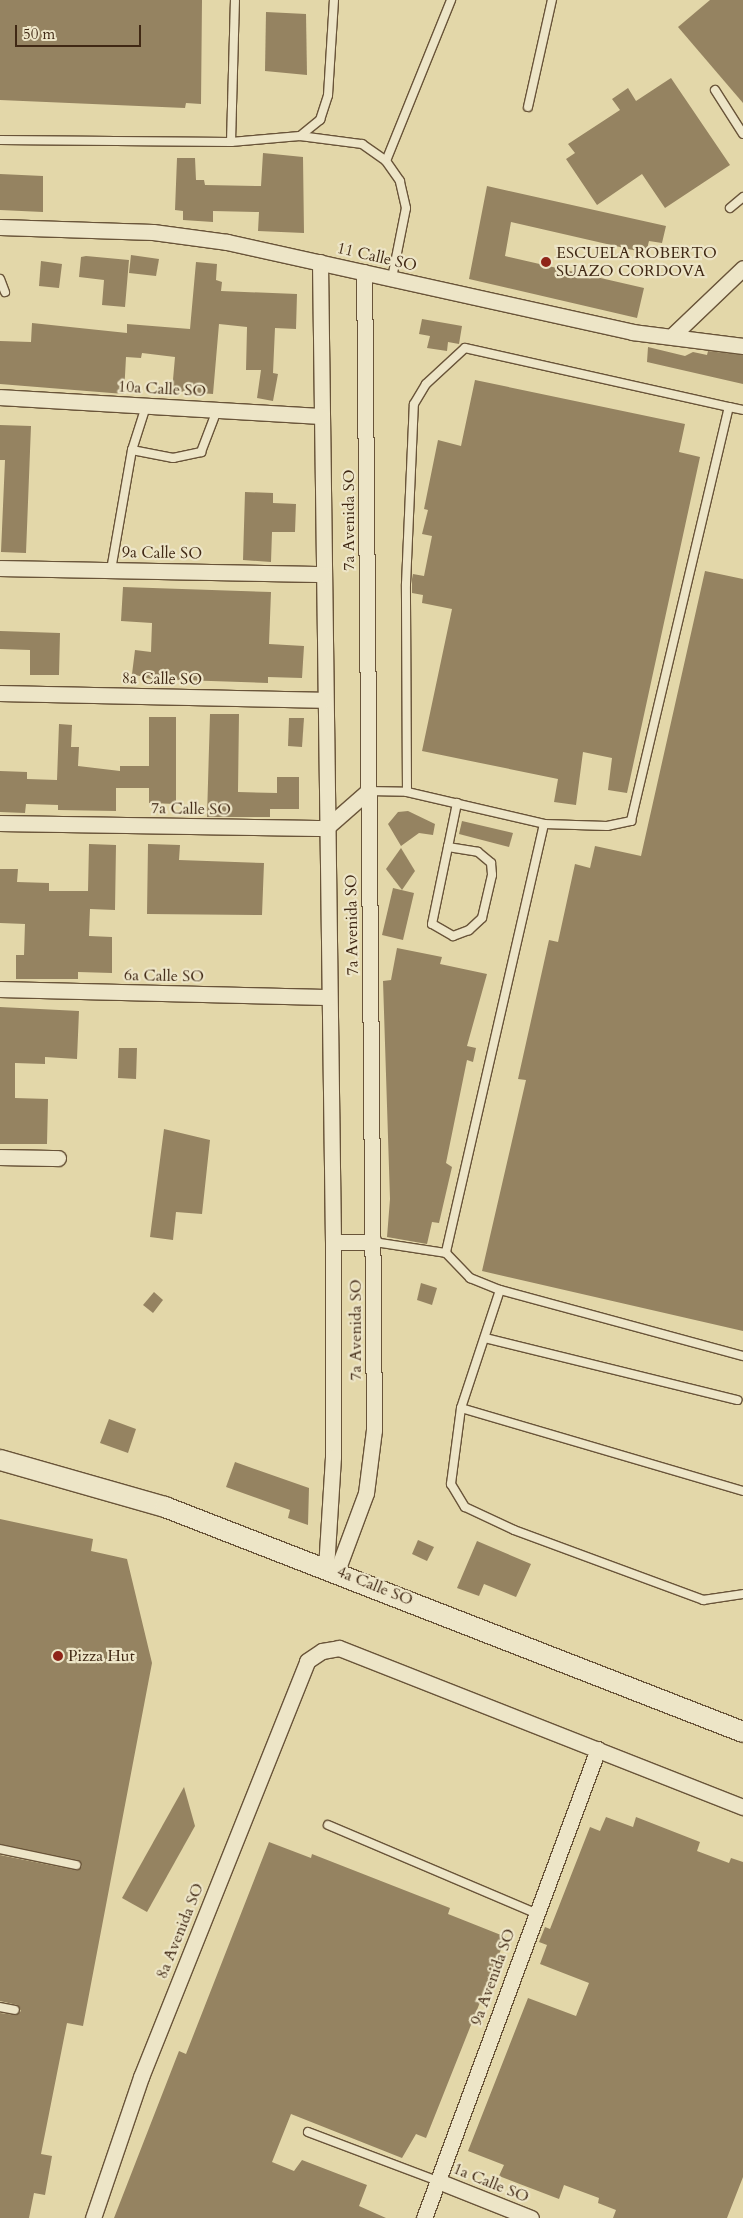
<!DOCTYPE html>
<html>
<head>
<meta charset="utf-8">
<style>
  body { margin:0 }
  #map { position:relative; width:743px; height:2218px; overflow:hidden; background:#e3d7a9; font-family:Cardo,serif }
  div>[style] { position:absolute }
  .building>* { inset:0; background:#958361 }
  .roads { filter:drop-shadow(1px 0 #695439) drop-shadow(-1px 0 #695439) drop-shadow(0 1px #695439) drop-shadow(0 -1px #695439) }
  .lane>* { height:8px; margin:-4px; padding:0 4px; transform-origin:4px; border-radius:4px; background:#ede5c7 }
  .street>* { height:15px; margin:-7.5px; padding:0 7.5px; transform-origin:7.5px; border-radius:7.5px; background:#ede5c7 }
  .secondary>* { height:20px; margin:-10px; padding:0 10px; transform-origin:10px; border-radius:10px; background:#ede5c7 }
  .dots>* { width:14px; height:14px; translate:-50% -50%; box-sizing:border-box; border:2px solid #ede5c7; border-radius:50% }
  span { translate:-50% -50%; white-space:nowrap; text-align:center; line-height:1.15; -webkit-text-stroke:4.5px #ede5c7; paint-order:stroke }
  .poi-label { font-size:16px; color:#402814 }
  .left { translate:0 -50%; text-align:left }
  .street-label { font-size:16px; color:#402814 }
  .scale { position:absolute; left:15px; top:25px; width:126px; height:22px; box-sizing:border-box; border:2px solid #402814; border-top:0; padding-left:6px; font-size:15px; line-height:18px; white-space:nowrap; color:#402814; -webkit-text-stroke:4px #ede5c7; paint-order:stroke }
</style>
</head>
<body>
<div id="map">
  <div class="building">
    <i style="clip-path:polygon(0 0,202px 0,201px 104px,186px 103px,185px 108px,0 100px)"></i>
    <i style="clip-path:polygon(710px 0,743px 0,743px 103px,678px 27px)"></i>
    <i style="clip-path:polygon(266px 12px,306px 14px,307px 75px,265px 71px)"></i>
    <i style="clip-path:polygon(671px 78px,730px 165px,665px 208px,642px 174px,597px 205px,566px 159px,575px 153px,568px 144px,620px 110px,612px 99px,628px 88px,636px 101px)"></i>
    <i style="clip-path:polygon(263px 153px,303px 157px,304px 233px,258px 231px,259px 212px,213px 211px,213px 222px,183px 220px,183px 211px,175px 210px,177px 158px,195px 158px,196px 180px,204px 180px,205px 185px,261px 186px)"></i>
    <i style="clip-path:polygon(0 174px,43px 176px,43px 212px,0 210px)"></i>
    <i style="clip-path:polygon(487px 186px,666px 226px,662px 243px,649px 241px,646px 253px,511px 222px,505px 256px,644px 288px,637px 318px,469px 279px)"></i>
    <i style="clip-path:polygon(131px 255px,159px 259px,156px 276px,129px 273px)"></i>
    <i style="clip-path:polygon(86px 256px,129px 260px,125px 307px,102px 305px,104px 280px,79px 277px,81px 257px)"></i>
    <i style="clip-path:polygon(41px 261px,62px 264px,59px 288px,39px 286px)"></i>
    <i style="clip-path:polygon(196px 262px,217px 264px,216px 280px,222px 282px,221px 291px,297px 294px,296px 329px,275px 328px,273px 373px,278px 374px,273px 401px,257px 398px,261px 370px,246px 370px,247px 327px,219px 324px,213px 394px,172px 391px,175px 357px,142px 353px,141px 358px,126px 357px,124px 394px,0 384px,0 341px,31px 342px,32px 323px,127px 333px,127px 324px,190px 329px)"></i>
    <i style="clip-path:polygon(422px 319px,462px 326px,459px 344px,448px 342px,447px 351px,427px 348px,430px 336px,419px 334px)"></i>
    <i style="clip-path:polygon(648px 347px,685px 356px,693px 352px,707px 355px,708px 351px,743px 355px,743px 384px,647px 362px)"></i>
    <i style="clip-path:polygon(475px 380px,685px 424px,679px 452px,700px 457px,627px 793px,608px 790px,612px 758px,583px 752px,576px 805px,554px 802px,558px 779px,422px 751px,452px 609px,422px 603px,423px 595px,412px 593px,412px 579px,413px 574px,424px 576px,432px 536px,422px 534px,428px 510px,424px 509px,438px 440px,461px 446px)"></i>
    <i style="clip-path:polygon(0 425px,31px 426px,26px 553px,1px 552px,5px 460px,0 460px)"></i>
    <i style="clip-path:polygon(245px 492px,273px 493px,273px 503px,296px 504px,295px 532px,272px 532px,271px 562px,243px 560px)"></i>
    <i style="clip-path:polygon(705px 571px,743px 579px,743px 1331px,482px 1271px,526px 1080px,518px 1079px,549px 940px,558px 942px,575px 864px,590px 868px,595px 846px,641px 856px)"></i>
    <i style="clip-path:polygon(123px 587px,271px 592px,269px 644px,304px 646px,302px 678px,268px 677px,268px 683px,151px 679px,132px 674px,135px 650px,151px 652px,152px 623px,121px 621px)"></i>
    <i style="clip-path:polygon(0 631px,60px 633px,59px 675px,30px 675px,30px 650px,0 649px)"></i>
    <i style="clip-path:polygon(210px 714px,239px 714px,238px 792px,277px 793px,277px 777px,299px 777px,299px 809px,270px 809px,270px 817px,207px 817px)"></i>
    <i style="clip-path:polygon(149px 717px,176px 717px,176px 804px,149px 803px,149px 788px,116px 788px,116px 811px,58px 810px,58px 805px,26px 804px,25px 813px,0 812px,0 771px,27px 772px,27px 779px,57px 780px,59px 724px,72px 725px,71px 747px,79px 747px,78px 766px,120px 771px,120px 766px,149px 766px)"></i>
    <i style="clip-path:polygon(289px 718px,304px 718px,302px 747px,288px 746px)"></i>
    <i style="clip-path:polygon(408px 811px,435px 824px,433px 835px,419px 833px,401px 846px,388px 824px,398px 812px)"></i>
    <i style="clip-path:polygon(462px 821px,513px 833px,509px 847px,459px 834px)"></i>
    <i style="clip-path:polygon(89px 844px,116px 845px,115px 910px,90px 909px,89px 936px,112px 937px,112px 973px,78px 972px,78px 979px,16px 979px,16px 955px,24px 955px,25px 924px,0 923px,0 869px,18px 869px,17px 882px,49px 883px,49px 891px,88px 891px)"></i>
    <i style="clip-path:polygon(148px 844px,180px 845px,179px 860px,264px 863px,262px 915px,147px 914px)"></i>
    <i style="clip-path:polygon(401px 848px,415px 871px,402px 890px,386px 869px)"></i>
    <i style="clip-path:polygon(393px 888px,414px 893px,403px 940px,382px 935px)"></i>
    <i style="clip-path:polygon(397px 948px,442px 957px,440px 964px,487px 974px,467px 1046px,476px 1048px,473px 1062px,467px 1060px,446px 1163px,452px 1167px,439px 1223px,432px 1222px,427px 1244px,387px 1237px,390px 1199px,383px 981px,391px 980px)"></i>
    <i style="clip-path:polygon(0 1007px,79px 1011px,77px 1059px,45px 1057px,45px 1064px,15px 1063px,15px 1098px,48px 1099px,47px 1144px,0 1144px)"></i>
    <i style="clip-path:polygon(119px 1048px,137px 1048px,136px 1079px,118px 1078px)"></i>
    <i style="clip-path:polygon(164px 1129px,210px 1140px,202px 1214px,176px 1212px,173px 1240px,150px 1237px)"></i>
    <i style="clip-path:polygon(421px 1283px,437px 1288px,432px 1305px,417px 1300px)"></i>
    <i style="clip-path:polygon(154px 1292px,163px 1300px,153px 1313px,143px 1305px)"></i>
    <i style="clip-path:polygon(109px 1419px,136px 1429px,128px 1453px,100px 1443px)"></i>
    <i style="clip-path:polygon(235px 1462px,309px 1488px,308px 1525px,288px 1518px,290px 1510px,226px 1487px)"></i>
    <i style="clip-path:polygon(0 1519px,93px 1539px,91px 1551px,127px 1559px,152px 1663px,83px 2026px,67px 2023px,41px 2154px,52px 2156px,45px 2195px,34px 2193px,29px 2218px,0 2218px,0 2013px,16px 2015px,21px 2011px,17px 2005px,0 2001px,0 1855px,75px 1870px,82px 1866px,77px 1860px,0 1844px)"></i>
    <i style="clip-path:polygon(418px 1540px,434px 1547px,427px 1561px,412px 1554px)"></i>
    <i style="clip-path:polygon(477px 1541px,531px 1564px,516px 1597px,484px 1584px,479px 1596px,457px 1588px)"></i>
    <i style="clip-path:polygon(184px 1787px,195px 1826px,147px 1912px,122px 1898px)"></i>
    <i style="clip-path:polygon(606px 1817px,633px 1827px,636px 1817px,700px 1842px,697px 1851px,729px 1863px,731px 1858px,743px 1862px,743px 2177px,727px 2218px,613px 2218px,616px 2210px,598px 2203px,599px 2198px,564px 2185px,559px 2199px,499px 2176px,504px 2165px,468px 2151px,528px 1998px,576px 2016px,589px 1983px,540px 1964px,547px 1945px,539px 1942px,545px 1927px,550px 1929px,590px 1827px,600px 1831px)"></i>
    <i style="clip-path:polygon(269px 1842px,311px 1858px,312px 1854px,450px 1908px,448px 1914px,506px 1937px,426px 2138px,416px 2134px,402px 2158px,291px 2114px,272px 2162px,294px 2171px,302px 2160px,367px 2185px,359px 2206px,386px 2218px,114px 2218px,179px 2051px,186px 2054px)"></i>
  </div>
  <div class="roads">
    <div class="lane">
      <i style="left:715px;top:90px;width:52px;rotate:57.5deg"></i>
      <i style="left:528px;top:107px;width:110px;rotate:-77.4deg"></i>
      <i style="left:300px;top:136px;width:63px;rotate:7.4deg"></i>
      <i style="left:362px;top:144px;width:29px;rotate:35deg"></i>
      <i style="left:0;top:140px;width:231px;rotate:0.5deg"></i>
      <i style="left:231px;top:142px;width:69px;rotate:-5deg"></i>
      <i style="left:300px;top:136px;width:26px;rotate:-39deg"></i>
      <i style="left:320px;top:120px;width:26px;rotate:-72deg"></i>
      <i style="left:328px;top:95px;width:95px;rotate:-86.4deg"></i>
      <i style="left:231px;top:142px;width:142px;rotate:-88.4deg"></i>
      <i style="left:730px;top:208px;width:17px;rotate:-40deg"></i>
      <i style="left:392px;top:278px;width:71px;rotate:-78.7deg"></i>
      <i style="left:406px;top:208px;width:28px;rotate:-103deg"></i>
      <i style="left:400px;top:181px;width:24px;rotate:-125deg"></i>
      <i style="left:386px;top:161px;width:174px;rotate:-68deg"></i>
      <i style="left:0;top:279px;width:14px;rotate:69deg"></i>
      <i style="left:132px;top:450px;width:42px;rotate:11deg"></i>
      <i style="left:173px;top:458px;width:29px;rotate:-12deg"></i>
      <i style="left:201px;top:452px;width:45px;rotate:-69.1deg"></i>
      <i style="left:111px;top:570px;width:122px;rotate:-80.1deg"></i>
      <i style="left:132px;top:450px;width:46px;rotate:-72.3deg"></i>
      <i style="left:368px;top:791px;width:39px;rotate:1deg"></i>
      <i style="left:407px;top:792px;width:141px;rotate:13.1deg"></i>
      <i style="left:544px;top:824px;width:63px;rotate:1.8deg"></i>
      <i style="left:607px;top:826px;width:25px;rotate:-12deg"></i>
      <i style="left:631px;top:821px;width:425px;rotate:-76.7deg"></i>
      <i style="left:729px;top:407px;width:14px;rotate:12deg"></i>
      <i style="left:407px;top:792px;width:208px;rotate:-90.3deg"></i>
      <i style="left:406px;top:584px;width:180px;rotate:-87.5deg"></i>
      <i style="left:414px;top:404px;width:23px;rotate:-59deg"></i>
      <i style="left:426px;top:384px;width:53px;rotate:-42.7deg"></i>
      <i style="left:465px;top:348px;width:271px;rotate:12.6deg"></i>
      <i style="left:544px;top:824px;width:440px;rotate:102.9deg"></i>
      <i style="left:446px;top:1253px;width:35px;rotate:46deg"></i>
      <i style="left:470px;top:1278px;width:32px;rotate:22deg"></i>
      <i style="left:500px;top:1290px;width:252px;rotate:15.2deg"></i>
      <i style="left:448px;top:847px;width:30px;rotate:9deg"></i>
      <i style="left:478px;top:852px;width:17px;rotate:40deg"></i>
      <i style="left:491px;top:863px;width:12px;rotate:85deg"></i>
      <i style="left:492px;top:875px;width:44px;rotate:103.1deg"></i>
      <i style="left:482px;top:918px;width:18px;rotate:137deg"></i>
      <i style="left:469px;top:930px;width:17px;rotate:159deg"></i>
      <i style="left:453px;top:936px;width:24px;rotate:-150deg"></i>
      <i style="left:432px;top:924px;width:79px;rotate:-78.3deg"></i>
      <i style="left:448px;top:847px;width:45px;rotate:-78.4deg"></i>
      <i style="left:374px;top:1242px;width:73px;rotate:8.7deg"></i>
      <i style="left:500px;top:1290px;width:124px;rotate:108.3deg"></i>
      <i style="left:461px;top:1408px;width:77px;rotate:97.5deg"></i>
      <i style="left:451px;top:1484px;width:27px;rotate:59deg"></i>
      <i style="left:465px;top:1507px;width:54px;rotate:25.1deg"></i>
      <i style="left:514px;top:1530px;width:202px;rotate:20.3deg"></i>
      <i style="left:703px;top:1600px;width:40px;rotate:-8.5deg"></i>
      <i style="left:485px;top:1338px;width:260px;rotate:13.8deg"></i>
      <i style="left:461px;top:1408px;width:294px;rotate:16.4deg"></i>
      <i style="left:328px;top:1825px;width:225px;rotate:23deg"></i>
      <i style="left:0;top:1849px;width:78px;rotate:11.9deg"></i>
      <i style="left:0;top:2007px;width:15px;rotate:11deg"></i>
      <i style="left:308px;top:2132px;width:139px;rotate:20.7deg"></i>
    </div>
    <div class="street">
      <i style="left:0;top:227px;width:153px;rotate:1.9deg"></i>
      <i style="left:153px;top:232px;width:75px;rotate:7.7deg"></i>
      <i style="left:227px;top:242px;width:415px;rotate:12.5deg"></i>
      <i style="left:632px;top:332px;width:112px;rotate:7.2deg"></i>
      <i style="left:320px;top:262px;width:980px;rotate:89.24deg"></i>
      <i style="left:333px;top:1242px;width:215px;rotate:90deg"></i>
      <i style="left:333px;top:1457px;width:110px;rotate:93.6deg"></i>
      <i style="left:674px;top:334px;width:95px;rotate:-43.7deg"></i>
      <i style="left:0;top:397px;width:322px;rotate:3.4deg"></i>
      <i style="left:0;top:568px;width:323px;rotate:1.1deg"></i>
      <i style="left:0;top:693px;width:324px;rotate:1.2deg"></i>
      <i style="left:0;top:823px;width:326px;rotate:0.9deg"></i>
      <i style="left:326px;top:828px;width:56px;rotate:-41.4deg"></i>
      <i style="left:0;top:989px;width:328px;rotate:1.4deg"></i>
      <i style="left:0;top:1157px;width:58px;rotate:1deg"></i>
      <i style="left:333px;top:1242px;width:41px"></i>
      <i style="left:337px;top:1571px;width:83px;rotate:-69.6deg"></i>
      <i style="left:366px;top:1493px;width:64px;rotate:-82.8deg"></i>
      <i style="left:374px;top:1430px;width:1158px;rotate:-90.49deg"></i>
      <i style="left:438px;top:2181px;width:100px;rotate:21.7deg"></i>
      <i style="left:93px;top:2218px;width:149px;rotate:-71.2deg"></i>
      <i style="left:141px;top:2077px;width:448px;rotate:-68.2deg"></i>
      <i style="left:307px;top:1661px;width:18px;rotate:-34deg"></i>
      <i style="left:322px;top:1651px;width:17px;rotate:-10deg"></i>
      <i style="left:339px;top:1648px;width:434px;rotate:21.5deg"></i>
      <i style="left:424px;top:2218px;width:500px;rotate:-69.65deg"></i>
    </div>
    <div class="secondary">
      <i style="left:0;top:1460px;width:172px;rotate:15.9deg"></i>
      <i style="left:165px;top:1507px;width:620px;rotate:21.27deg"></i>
    </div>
  </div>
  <div class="dots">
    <i style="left:546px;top:262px;background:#8f2418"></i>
    <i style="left:58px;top:1656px;background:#8f2418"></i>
  </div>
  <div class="poi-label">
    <span class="left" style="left:556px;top:262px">ESCUELA ROBERTO<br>SUAZO CORDOVA</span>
    <span class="left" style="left:68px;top:1656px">Pizza Hut</span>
  </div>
  <div class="street-label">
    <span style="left:377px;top:257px;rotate:13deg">11 Calle SO</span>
    <span style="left:162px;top:389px;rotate:3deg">10a Calle SO</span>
    <span style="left:349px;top:520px;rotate:-90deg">7a Avenida SO</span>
    <span style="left:162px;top:553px;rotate:1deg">9a Calle SO</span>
    <span style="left:162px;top:679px;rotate:1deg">8a Calle SO</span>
    <span style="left:191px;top:809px;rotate:1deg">7a Calle SO</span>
    <span style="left:352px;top:925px;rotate:-91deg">7a Avenida SO</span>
    <span style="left:164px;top:976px;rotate:1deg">6a Calle SO</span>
    <span style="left:356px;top:1330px;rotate:-90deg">7a Avenida SO</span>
    <span style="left:375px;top:1586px;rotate:22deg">4a Calle SO</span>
    <span style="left:180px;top:1931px;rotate:-68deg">8a Avenida SO</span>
    <span style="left:493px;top:1977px;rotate:-70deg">9a Avenida SO</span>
    <span style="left:491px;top:2183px;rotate:22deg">1a Calle SO</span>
  </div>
  <div class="scale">50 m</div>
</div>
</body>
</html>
